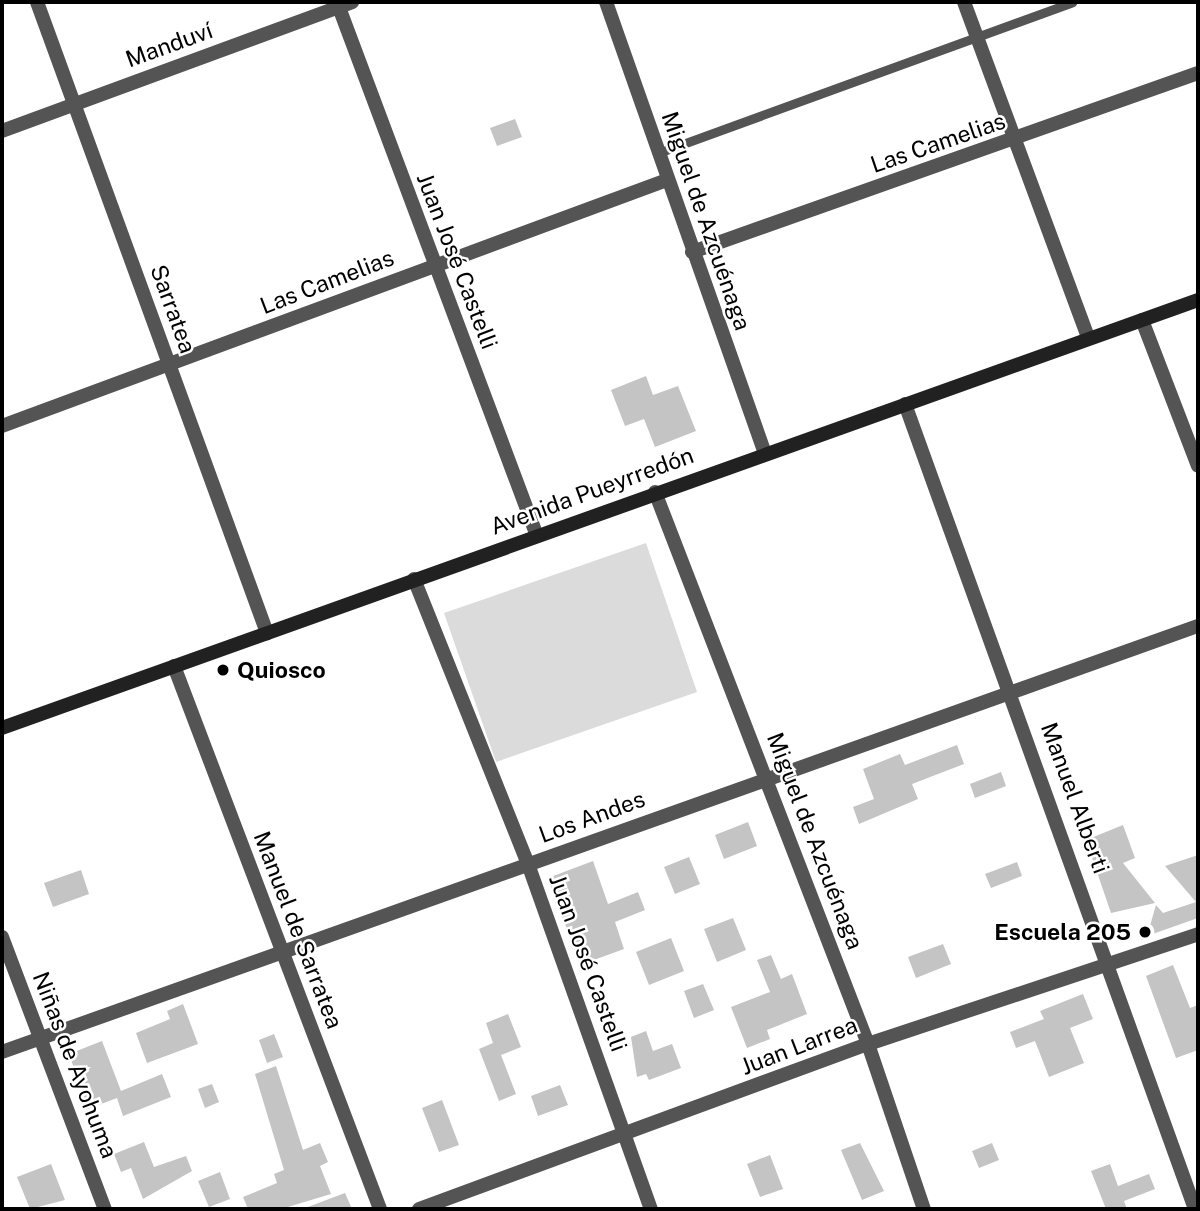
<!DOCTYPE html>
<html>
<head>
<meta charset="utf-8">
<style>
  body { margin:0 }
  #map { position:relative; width:1200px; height:1211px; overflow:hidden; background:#fff; font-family:"Public Sans",sans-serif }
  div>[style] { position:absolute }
  .green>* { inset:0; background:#dbdbdb }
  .building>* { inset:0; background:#c4c4c4 }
  .service>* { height:9px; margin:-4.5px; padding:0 4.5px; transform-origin:4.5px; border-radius:4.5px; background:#545454 }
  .minor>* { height:14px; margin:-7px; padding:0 7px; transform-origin:7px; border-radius:7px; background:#545454 }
  .secondary>* { height:14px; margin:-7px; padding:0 7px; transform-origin:7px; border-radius:7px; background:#212121 }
  .dots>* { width:19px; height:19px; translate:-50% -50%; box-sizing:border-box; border:4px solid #fff; border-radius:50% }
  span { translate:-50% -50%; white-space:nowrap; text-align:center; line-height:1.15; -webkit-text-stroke:5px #fff; paint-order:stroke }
  .street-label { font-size:23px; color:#000 }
  .poi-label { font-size:23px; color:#000; font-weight:700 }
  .left { translate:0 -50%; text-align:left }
  .right { translate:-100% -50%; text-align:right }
  .frame { position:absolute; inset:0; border:4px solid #000; pointer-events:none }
</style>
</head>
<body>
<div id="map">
  <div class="green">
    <i style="clip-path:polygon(646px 543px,697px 692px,496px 762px,444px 613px)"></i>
  </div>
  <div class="building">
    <i style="clip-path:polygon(515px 119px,522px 137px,497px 146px,490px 128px)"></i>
    <i style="clip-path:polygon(646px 376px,653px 395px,678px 386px,696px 431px,655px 447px,644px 419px,625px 426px,611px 390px)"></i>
    <i style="clip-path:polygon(957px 745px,964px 764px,912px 784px,918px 799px,859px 824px,853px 807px,874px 799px,863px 769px,900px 754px,905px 765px)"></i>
    <i style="clip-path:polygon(1001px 772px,1006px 786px,975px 798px,970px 784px)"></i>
    <i style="clip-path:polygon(748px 822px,757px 846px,724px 859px,715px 835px)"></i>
    <i style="clip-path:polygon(1123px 825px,1135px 858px,1123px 863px,1155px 903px,1111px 913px,1086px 840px)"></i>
    <i style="clip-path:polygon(1198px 855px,1198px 918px,1147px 936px,1156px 905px,1163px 913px,1196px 902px,1165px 866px)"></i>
    <i style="clip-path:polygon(689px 857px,700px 884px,675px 894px,664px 867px)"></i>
    <i style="clip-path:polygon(593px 861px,608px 904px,638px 892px,645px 910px,615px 922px,624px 949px,580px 965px,548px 878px)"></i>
    <i style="clip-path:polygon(1017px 862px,1022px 876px,991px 888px,985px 874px)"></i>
    <i style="clip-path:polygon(81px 870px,89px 894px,53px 907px,44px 883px)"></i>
    <i style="clip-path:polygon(733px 918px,746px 950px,717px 962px,704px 929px)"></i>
    <i style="clip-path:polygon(671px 938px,684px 971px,649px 985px,636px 952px)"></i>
    <i style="clip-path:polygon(943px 944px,951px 964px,916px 978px,908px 957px)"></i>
    <i style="clip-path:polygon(771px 955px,781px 979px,792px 974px,807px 1014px,767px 1030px,770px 1039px,747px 1048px,731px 1007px,770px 992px,757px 960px)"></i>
    <i style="clip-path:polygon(1173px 965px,1190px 1008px,1198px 1005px,1198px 1050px,1176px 1058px,1146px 976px)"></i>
    <i style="clip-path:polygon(703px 984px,714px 1010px,694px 1018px,684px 991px)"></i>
    <i style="clip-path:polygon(1083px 994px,1093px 1019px,1070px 1028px,1084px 1063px,1049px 1077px,1035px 1041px,1016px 1048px,1010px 1032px,1044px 1019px,1040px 1011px)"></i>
    <i style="clip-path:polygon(183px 1004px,198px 1044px,147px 1063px,136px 1033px,170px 1019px,167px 1011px)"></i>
    <i style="clip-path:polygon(508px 1014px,521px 1047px,501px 1055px,516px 1094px,499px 1101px,479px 1049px,493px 1043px,486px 1023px)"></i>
    <i style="clip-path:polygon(646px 1031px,653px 1051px,672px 1044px,681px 1068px,649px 1080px,646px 1074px,637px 1077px,631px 1037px)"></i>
    <i style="clip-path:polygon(274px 1034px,283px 1057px,267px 1063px,259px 1040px)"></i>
    <i style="clip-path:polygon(102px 1041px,121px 1091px,162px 1074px,171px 1097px,123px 1116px,117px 1098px,88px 1109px,69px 1054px)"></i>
    <i style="clip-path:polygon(276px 1066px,303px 1150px,320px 1143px,328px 1162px,320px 1166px,331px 1194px,281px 1209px,248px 1209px,243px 1197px,277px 1183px,274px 1174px,284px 1170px,255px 1074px)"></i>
    <i style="clip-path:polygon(212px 1084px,219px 1102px,205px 1108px,198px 1089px)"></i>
    <i style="clip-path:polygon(560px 1085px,568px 1105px,538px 1116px,531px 1096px)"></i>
    <i style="clip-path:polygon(442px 1100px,459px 1145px,439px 1152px,422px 1108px)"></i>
    <i style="clip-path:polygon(144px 1142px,154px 1167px,186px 1156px,192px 1171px,143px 1199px,131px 1168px,121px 1172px,114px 1154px)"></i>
    <i style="clip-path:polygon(860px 1143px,884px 1191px,862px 1200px,841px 1150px)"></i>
    <i style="clip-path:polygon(992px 1143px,999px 1160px,979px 1168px,972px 1151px)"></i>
    <i style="clip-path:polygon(770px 1155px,783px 1189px,760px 1197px,747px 1164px)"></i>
    <i style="clip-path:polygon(51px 1164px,65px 1200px,30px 1209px,17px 1177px)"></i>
    <i style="clip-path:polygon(1110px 1164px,1118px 1186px,1149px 1174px,1155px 1189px,1124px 1201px,1127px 1209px,1106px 1209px,1091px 1171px)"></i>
    <i style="clip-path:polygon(220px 1172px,230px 1199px,209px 1207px,198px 1181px)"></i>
    <i style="clip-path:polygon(345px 1193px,352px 1209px,305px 1209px,305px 1208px)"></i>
  </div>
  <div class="service">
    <i style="left:658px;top:153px;width:441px;rotate:-20deg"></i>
  </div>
  <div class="minor">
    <i style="left:37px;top:2px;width:672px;rotate:69.97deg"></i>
    <i style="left:337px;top:2px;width:570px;rotate:69.47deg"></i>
    <i style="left:606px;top:2px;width:479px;rotate:70.6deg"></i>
    <i style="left:964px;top:2px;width:358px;rotate:69.7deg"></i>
    <i style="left:2px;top:131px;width:373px;rotate:-20.2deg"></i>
    <i style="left:692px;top:252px;width:537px;rotate:-19.48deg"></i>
    <i style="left:1142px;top:320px;width:156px;rotate:69deg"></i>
    <i style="left:905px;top:404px;width:856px;rotate:70.19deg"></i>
    <i style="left:2px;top:426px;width:709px;rotate:-20.3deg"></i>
    <i style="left:655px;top:492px;width:592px;rotate:68.9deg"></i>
    <i style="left:868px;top:1044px;width:174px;rotate:71.3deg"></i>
    <i style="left:414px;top:579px;width:307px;rotate:68.2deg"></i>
    <i style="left:528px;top:864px;width:366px;rotate:70.4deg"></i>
    <i style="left:174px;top:666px;width:581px;rotate:69.22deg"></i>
    <i style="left:2px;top:937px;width:291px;rotate:69.3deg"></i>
    <i style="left:2px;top:1052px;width:1270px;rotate:-19.61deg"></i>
    <i style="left:419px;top:1209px;width:478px;rotate:-20.2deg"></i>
    <i style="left:868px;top:1044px;width:348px;rotate:-18.4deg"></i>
  </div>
  <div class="secondary">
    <i style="left:2px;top:728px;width:1270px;rotate:-19.69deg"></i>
  </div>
  <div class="dots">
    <i style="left:223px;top:670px;background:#000"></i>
    <i style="left:1145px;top:932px;background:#000"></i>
  </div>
  <div class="street-label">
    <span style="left:169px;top:45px;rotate:-20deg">Manduví</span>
    <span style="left:938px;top:143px;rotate:-19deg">Las Camelias</span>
    <span style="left:706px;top:221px;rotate:71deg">Miguel de Azcuénaga</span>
    <span style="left:457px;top:261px;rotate:69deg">Juan José Castelli</span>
    <span style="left:327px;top:282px;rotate:-21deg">Las Camelias</span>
    <span style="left:173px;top:309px;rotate:70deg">Sarratea</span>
    <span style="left:592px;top:491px;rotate:-20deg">Avenida Pueyrredón</span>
    <span style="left:1075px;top:798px;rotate:70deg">Manuel Alberti</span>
    <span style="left:592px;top:817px;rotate:-20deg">Los Andes</span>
    <span style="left:815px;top:841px;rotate:69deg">Miguel de Azcuénaga</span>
    <span style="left:298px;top:930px;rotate:69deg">Manuel de Sarratea</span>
    <span style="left:588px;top:963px;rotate:70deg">Juan José Castelli</span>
    <span style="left:799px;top:1046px;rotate:-21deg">Juan Larrea</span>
    <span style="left:75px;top:1065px;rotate:69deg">Niñas de Ayohuma</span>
  </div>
  <div class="poi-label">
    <span class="left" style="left:237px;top:670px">Quiosco</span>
    <span class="right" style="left:1131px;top:932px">Escuela 205</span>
  </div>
  <div class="frame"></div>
</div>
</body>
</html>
